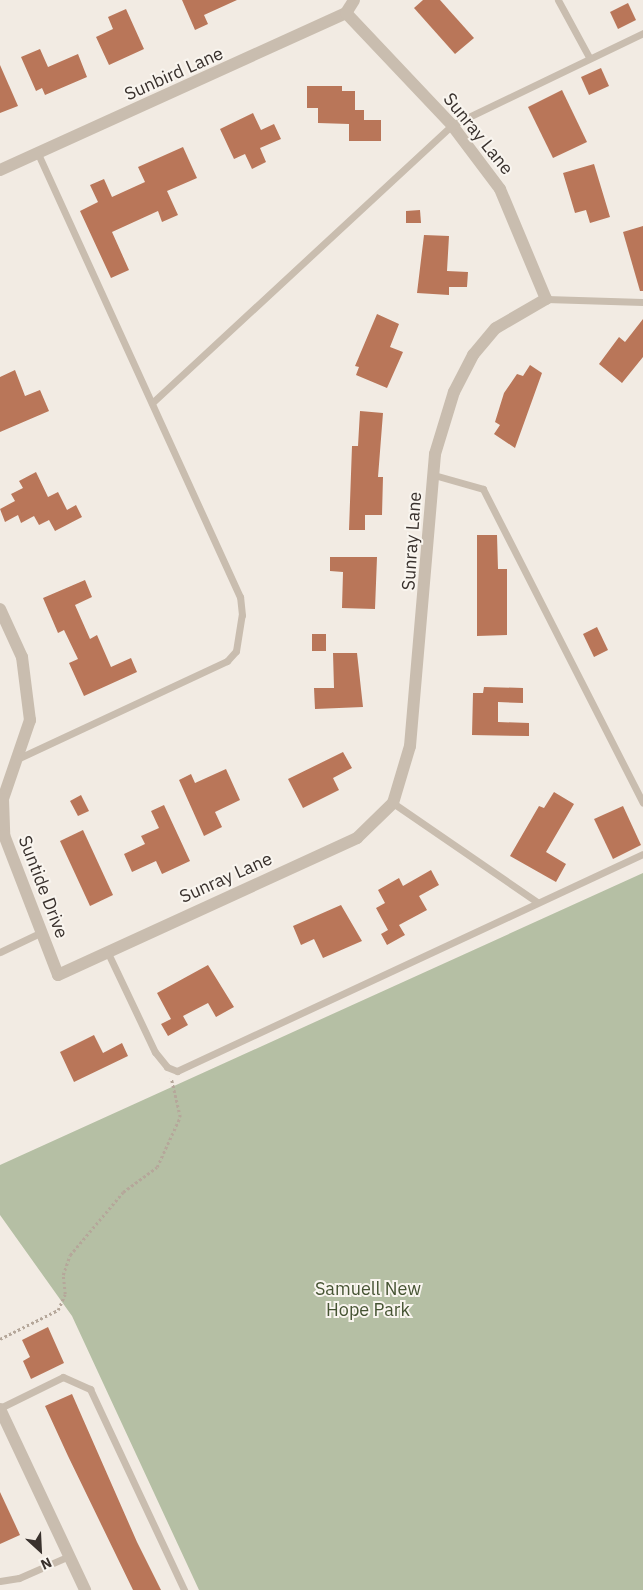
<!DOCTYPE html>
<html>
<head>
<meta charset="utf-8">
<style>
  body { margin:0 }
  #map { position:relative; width:643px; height:1590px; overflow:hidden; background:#f2ebe3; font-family:"IBM Plex Sans",sans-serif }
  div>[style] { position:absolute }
  .green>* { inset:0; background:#b5bfa4 }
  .building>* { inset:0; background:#b97659 }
  .path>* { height:2.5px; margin-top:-1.25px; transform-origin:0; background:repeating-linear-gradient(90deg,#b5a79a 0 2.5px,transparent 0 5px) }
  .service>* { height:7px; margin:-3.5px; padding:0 3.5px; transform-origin:3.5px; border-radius:3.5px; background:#c9bdaf }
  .minor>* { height:12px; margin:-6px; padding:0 6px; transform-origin:6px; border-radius:6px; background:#c9bdaf }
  span { translate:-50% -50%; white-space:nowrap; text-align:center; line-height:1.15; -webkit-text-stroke:4px #f9f5ef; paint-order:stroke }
  .street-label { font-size:18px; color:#39312d }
  .park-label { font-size:18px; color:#465433 }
  .north { position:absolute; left:15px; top:1525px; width:50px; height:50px; -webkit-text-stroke:4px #f9f5ef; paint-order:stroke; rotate:155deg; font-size:14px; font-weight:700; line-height:20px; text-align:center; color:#39312d }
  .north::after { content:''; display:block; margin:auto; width:18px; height:22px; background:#39312d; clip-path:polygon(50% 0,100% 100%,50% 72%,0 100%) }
</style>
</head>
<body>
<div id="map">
  <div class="green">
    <i style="clip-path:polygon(643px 873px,643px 1590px,199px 1590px,72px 1316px,0 1215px,0 1165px)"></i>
  </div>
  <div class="building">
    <i style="clip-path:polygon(182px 0,237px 0,204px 15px,208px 24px,195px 30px)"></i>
    <i style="clip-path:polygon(423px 0,440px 0,474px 38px,455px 54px,414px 8px)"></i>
    <i style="clip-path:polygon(628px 3px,636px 20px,618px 29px,610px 12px)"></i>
    <i style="clip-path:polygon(126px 9px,144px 49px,109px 65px,96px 37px,113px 29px,108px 17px)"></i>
    <i style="clip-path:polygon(40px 49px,48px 67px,78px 54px,87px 77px,45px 95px,42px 88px,36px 91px,21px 57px)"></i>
    <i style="clip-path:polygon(0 65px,18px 106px,0 113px)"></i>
    <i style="clip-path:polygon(601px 68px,609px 86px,589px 95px,581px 77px)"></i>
    <i style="clip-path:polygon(307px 86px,342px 86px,342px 91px,355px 91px,355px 110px,364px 110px,364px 120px,381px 120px,381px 141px,349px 141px,349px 124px,318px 123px,318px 108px,307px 108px)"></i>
    <i style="clip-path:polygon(562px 90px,587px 142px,553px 158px,528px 107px)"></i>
    <i style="clip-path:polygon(253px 113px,261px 130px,274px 124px,281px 139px,260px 148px,266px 162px,252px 169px,245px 154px,234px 159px,220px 129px)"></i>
    <i style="clip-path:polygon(183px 147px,197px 178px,167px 191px,178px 215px,162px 222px,158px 211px,112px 232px,129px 270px,111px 278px,80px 211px,98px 202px,90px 185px,104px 179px,112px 197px,145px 182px,138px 167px)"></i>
    <i style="clip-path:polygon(594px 164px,610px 217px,590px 223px,586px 210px,575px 213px,563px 173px)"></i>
    <i style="clip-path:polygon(420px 210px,421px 223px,406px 223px,406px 211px)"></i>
    <i style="clip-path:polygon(643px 226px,643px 291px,640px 291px,623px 232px)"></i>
    <i style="clip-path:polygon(424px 235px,449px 236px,447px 271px,468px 272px,467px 287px,449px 287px,449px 295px,417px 293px)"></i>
    <i style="clip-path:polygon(377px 314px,399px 324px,390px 347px,403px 352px,387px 388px,356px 375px,359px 367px,355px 366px)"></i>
    <i style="clip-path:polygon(643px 319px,643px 357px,622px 383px,599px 364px,619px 337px,625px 342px)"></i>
    <i style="clip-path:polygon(530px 365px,542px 373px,515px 448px,494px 434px,500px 425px,495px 422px,504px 393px,517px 374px,523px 376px)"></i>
    <i style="clip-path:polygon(15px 370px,25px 396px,40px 390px,49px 411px,0 432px,0 377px)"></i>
    <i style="clip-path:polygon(360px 411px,383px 413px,378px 477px,383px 477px,382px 515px,365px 515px,365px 530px,349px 530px,352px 446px,358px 446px)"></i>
    <i style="clip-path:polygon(36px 472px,48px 497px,58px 492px,67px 510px,76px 505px,82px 517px,55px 531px,49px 520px,39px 525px,34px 516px,21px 523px,18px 515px,5px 522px,0 509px,15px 501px,11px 494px,23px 488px,19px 481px)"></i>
    <i style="clip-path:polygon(477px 535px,497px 535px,498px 569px,507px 569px,507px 635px,477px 636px)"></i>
    <i style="clip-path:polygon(330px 557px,377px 557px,375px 609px,342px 608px,343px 572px,330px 571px)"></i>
    <i style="clip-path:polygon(85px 580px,92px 597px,75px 605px,90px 639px,97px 635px,111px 667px,131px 658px,137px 672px,84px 696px,69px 663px,78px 659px,64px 630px,58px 633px,43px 598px)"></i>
    <i style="clip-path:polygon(597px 627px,608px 650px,594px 657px,583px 634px)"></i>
    <i style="clip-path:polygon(312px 634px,326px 634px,326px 651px,312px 651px)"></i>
    <i style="clip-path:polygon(333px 653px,357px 653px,363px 707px,315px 709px,314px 688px,334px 688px)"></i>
    <i style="clip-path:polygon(484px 687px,523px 688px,523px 703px,498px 702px,498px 722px,529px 723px,529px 736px,472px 735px,473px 693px,483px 693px)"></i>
    <i style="clip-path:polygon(343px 752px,352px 768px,333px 778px,339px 790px,303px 808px,288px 779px)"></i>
    <i style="clip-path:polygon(226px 769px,240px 800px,215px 812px,222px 827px,204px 836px,179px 780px,191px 774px,195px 783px)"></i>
    <i style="clip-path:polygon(554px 792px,574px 804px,546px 852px,566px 864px,556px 882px,510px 856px,539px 806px,544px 808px)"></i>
    <i style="clip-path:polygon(81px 795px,89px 811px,78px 816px,70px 801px)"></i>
    <i style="clip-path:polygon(164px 805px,190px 861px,162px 874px,156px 861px,132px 872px,124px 854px,145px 844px,141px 836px,159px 828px,151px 811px)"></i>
    <i style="clip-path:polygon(623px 806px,641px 845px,613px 859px,594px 819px)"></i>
    <i style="clip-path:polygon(83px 830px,113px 895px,90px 906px,60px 841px)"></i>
    <i style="clip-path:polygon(431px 870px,439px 885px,419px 896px,427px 910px,399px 925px,405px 935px,387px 945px,381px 934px,388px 930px,376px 908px,385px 903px,378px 890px,399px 878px,403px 886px)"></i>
    <i style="clip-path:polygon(341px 905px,362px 941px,323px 958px,314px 939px,301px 945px,293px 926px)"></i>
    <i style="clip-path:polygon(208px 965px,234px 1007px,216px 1017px,208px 1003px,183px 1016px,188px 1025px,168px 1036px,161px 1024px,171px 1019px,157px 993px)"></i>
    <i style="clip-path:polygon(94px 1035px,103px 1053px,122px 1043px,128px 1056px,74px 1082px,60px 1052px)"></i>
    <i style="clip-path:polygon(48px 1327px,64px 1363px,31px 1379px,23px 1361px,30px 1357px,22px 1340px)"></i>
    <i style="clip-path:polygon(72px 1394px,137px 1542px,161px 1590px,133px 1590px,68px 1456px,45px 1406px)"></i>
    <i style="clip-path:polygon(0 1492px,20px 1535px,0 1544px)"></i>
  </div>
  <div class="path">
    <i style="left:0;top:1339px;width:65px;rotate:-26.6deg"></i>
    <i style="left:58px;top:1310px;width:17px;rotate:-66deg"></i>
    <i style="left:65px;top:1294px;width:19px;rotate:-96deg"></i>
    <i style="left:63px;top:1275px;width:21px;rotate:-71deg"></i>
    <i style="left:70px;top:1255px;width:82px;rotate:-49.9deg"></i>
    <i style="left:123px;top:1192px;width:42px;rotate:-36.3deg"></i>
    <i style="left:157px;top:1167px;width:55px;rotate:-65.3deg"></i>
    <i style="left:180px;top:1117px;width:40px;rotate:-103deg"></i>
  </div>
  <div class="service">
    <i style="left:558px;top:0;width:65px;rotate:61.5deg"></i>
    <i style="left:546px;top:299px;width:97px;rotate:1.8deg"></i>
    <i style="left:153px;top:402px;width:408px;rotate:-42.8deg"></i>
    <i style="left:452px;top:125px;width:212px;rotate:-25.7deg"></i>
    <i style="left:434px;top:475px;width:51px;rotate:15.9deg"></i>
    <i style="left:483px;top:489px;width:352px;rotate:63deg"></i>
    <i style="left:17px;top:759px;width:232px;rotate:-25deg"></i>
    <i style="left:227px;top:661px;width:13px;rotate:-48deg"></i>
    <i style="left:236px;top:651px;width:36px;rotate:-81deg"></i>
    <i style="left:242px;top:615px;width:18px;rotate:-96deg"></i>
    <i style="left:240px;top:597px;width:487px;rotate:-114.5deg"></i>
    <i style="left:393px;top:803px;width:175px;rotate:34.5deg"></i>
    <i style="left:107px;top:951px;width:112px;rotate:64.6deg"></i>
    <i style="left:155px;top:1052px;width:19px;rotate:51deg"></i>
    <i style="left:167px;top:1067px;width:11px;rotate:22deg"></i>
    <i style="left:177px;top:1071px;width:514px;rotate:-24.97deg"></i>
    <i style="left:0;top:952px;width:47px;rotate:-25.5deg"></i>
    <i style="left:0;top:1408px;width:70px;rotate:-26.2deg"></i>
    <i style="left:63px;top:1377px;width:30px;rotate:24deg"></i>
    <i style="left:90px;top:1389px;width:222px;rotate:64.9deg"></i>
    <i style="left:0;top:1581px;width:19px;rotate:-9deg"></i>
    <i style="left:19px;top:1578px;width:55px;rotate:-23.7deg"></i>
  </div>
  <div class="minor">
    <i style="left:0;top:170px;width:380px;rotate:-24.4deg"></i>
    <i style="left:346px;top:13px;width:15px;rotate:-58deg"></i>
    <i style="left:0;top:609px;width:53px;rotate:65.4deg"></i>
    <i style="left:22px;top:657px;width:64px;rotate:82.8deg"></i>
    <i style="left:30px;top:720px;width:83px;rotate:108.9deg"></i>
    <i style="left:3px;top:799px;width:36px;rotate:88deg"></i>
    <i style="left:4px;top:835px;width:150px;rotate:68.9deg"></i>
    <i style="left:58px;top:975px;width:329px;rotate:-24.6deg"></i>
    <i style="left:357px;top:838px;width:50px;rotate:-44.2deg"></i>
    <i style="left:393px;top:803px;width:59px;rotate:-73.4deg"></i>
    <i style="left:410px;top:746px;width:293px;rotate:-85.1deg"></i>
    <i style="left:435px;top:454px;width:65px;rotate:-73deg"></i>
    <i style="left:454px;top:392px;width:42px;rotate:-62.8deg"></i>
    <i style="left:473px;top:355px;width:35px;rotate:-50deg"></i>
    <i style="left:496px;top:328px;width:58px;rotate:-30.1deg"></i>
    <i style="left:546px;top:299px;width:119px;rotate:-112.7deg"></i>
    <i style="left:500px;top:189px;width:80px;rotate:-126.9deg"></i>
    <i style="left:452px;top:125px;width:154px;rotate:-133.4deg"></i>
    <i style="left:0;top:1409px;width:200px;rotate:64.8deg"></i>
  </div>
  <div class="street-label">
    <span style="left:174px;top:74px;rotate:-24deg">Sunbird Lane</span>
    <span style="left:478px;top:134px;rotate:51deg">Sunray Lane</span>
    <span style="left:412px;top:541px;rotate:-86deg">Sunray Lane</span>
    <span style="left:226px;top:878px;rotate:-24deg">Sunray Lane</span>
    <span style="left:43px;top:887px;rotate:69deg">Suntide Drive</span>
  </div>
  <div class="park-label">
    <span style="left:368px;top:1300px">Samuell New<br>Hope Park</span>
  </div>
  <div class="north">N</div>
</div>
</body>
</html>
